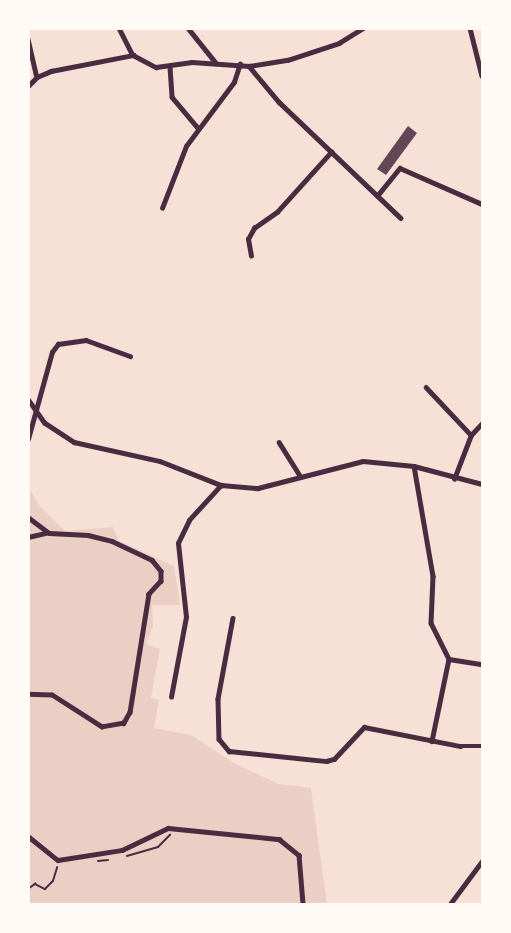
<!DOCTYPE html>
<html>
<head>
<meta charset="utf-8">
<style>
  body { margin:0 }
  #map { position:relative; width:511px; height:933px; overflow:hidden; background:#f7e1d7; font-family:Manrope,sans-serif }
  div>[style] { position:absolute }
  .green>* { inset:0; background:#ebcfc5 }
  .building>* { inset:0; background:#644757 }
  .path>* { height:1.5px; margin:-0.75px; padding:0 0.75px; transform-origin:0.75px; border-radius:0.75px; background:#4a2c40 }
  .minor>* { height:4.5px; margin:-2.25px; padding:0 2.25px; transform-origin:2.25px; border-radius:2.25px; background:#4a2c40 }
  span { translate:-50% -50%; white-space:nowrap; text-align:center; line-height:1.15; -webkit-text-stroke:4.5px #fffaf5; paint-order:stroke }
  .frame { position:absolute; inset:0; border:30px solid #fffaf5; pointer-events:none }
</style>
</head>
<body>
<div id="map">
  <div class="green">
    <i style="clip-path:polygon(28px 487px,39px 505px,65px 531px,113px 527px,119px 541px,174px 566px,180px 605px,152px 605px,153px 626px,146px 644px,160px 649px,151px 698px,159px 700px,154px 728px,191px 735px,234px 763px,278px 784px,311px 788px,327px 904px,29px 904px)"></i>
  </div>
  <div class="building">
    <i style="clip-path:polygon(408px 126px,417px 133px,386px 175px,377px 169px)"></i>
  </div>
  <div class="path">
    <i style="left:127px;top:856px;width:32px;rotate:-16deg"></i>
    <i style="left:158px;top:847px;width:17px;rotate:-45deg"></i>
    <i style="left:98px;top:861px;width:10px;rotate:-6deg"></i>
    <i style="left:28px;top:889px;width:9px;rotate:-36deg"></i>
    <i style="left:35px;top:884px;width:11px;rotate:27deg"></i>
    <i style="left:45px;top:889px;width:11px;rotate:-45deg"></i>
    <i style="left:53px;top:881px;width:14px;rotate:-73deg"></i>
  </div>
  <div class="minor">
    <i style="left:119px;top:28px;width:30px;rotate:63deg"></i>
    <i style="left:133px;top:55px;width:26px;rotate:28deg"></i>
    <i style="left:156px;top:67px;width:36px;rotate:-8deg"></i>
    <i style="left:192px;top:62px;width:57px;rotate:4deg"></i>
    <i style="left:249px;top:66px;width:39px;rotate:-9deg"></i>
    <i style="left:288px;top:60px;width:54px;rotate:-18.4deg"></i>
    <i style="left:339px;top:43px;width:28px;rotate:-32deg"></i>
    <i style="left:188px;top:28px;width:45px;rotate:51.3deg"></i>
    <i style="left:470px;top:28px;width:49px;rotate:76deg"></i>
    <i style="left:28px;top:39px;width:39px;rotate:77deg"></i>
    <i style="left:249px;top:66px;width:47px;rotate:50.2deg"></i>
    <i style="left:279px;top:102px;width:168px;rotate:43.6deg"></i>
    <i style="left:170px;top:67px;width:30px;rotate:86deg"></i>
    <i style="left:172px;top:97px;width:40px;rotate:50deg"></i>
    <i style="left:28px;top:86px;width:13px;rotate:-45deg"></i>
    <i style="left:37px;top:77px;width:15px;rotate:-23deg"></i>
    <i style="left:51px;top:71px;width:84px;rotate:-11deg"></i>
    <i style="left:377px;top:196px;width:36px;rotate:-51deg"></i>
    <i style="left:400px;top:168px;width:90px;rotate:23.7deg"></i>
    <i style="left:162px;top:208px;width:66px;rotate:-68.8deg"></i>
    <i style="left:186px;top:146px;width:80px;rotate:-53.1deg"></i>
    <i style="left:234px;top:82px;width:19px;rotate:-72deg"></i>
    <i style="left:251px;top:256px;width:17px;rotate:-100deg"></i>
    <i style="left:248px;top:239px;width:13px;rotate:-61deg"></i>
    <i style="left:254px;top:228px;width:28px;rotate:-35deg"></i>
    <i style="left:277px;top:212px;width:81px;rotate:-48deg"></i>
    <i style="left:426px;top:387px;width:66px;rotate:46.8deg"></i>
    <i style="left:28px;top:399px;width:29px;rotate:55deg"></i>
    <i style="left:45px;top:423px;width:35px;rotate:33deg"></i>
    <i style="left:74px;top:442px;width:88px;rotate:12.5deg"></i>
    <i style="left:160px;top:461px;width:66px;rotate:21.5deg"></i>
    <i style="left:221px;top:485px;width:37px;rotate:5deg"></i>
    <i style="left:258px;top:488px;width:108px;rotate:-14.4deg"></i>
    <i style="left:363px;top:461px;width:51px;rotate:5.6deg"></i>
    <i style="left:414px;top:466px;width:70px;rotate:14.8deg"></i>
    <i style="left:28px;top:439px;width:90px;rotate:-74.6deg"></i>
    <i style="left:52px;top:352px;width:10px;rotate:-53deg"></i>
    <i style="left:58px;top:344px;width:28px;rotate:-8deg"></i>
    <i style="left:86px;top:340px;width:47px;rotate:20deg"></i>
    <i style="left:279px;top:442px;width:40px;rotate:58deg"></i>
    <i style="left:414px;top:466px;width:112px;rotate:80.2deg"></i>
    <i style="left:433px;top:576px;width:47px;rotate:92.4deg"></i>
    <i style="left:431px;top:623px;width:40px;rotate:63.4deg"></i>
    <i style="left:449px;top:659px;width:84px;rotate:101.7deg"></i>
    <i style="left:454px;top:479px;width:47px;rotate:-68.9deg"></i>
    <i style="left:471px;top:435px;width:16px;rotate:-47deg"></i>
    <i style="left:28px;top:517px;width:26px;rotate:37deg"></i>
    <i style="left:49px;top:533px;width:39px;rotate:3deg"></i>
    <i style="left:88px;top:535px;width:25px;rotate:14deg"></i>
    <i style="left:112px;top:541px;width:44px;rotate:25.4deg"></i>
    <i style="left:152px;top:560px;width:14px;rotate:51deg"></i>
    <i style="left:161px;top:571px;width:10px;rotate:90deg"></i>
    <i style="left:161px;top:581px;width:18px;rotate:133deg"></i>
    <i style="left:149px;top:594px;width:120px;rotate:99.1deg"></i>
    <i style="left:130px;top:712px;width:13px;rotate:119deg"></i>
    <i style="left:124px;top:723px;width:22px;rotate:170deg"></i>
    <i style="left:102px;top:727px;width:59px;rotate:-147.4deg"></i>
    <i style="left:52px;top:695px;width:24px;rotate:-178deg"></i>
    <i style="left:28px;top:537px;width:18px;rotate:-13deg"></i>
    <i style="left:233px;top:618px;width:82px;rotate:100.5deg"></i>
    <i style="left:218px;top:699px;width:40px;rotate:88.6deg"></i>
    <i style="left:219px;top:739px;width:16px;rotate:50deg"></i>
    <i style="left:229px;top:751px;width:98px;rotate:5.9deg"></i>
    <i style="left:326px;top:761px;width:8px;rotate:-14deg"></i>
    <i style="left:334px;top:759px;width:44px;rotate:-46.8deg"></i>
    <i style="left:364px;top:727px;width:98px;rotate:11.2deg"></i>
    <i style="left:460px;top:746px;width:22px"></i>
    <i style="left:449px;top:659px;width:33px;rotate:9deg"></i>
    <i style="left:171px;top:697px;width:81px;rotate:-79.4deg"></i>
    <i style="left:186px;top:617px;width:74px;rotate:-96.2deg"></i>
    <i style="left:178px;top:543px;width:25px;rotate:-64deg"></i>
    <i style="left:189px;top:520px;width:47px;rotate:-47.6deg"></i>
    <i style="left:28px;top:836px;width:38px;rotate:39deg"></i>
    <i style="left:58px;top:860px;width:65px;rotate:-8.9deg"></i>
    <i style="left:122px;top:850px;width:51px;rotate:-25.6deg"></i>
    <i style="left:168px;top:828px;width:112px;rotate:5.7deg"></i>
    <i style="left:279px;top:839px;width:26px;rotate:39deg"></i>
    <i style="left:299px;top:855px;width:49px;rotate:85.3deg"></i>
    <i style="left:450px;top:904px;width:54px;rotate:-53.3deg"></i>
  </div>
  <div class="frame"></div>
</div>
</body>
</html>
